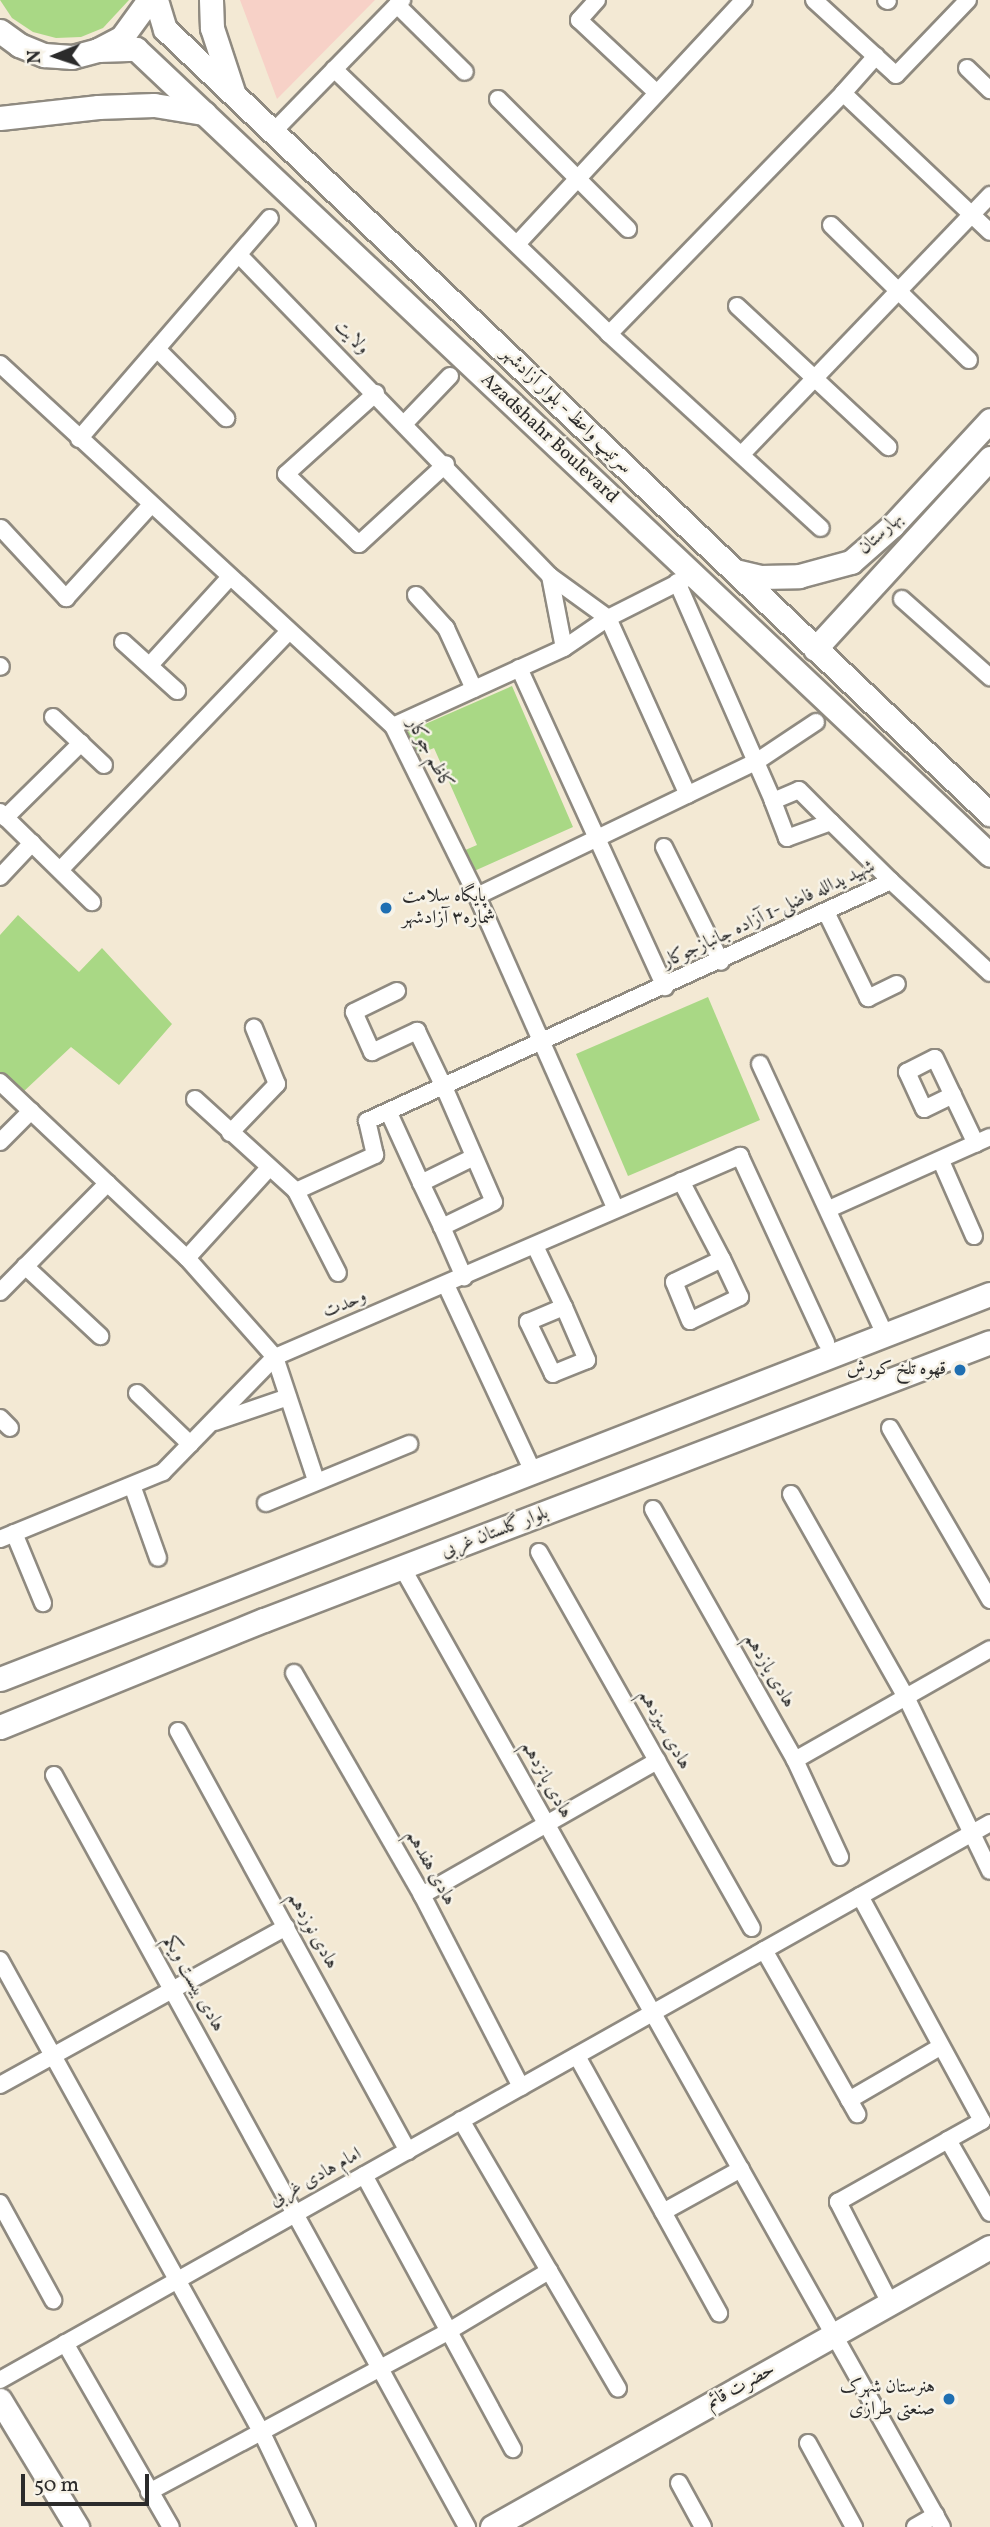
<!DOCTYPE html>
<html>
<head>
<meta charset="utf-8">
<style>
  body { margin:0 }
  #map { position:relative; width:990px; height:2527px; overflow:hidden; background:#f3e9d4; font-family:Vollkorn,Amiri,serif }
  div>[style] { position:absolute }
  .built>* { inset:0; background:#f7d1c7 }
  .green>* { inset:0; background:#a9d885 }
  .roads { filter:drop-shadow(2px 0 #8f8a80) drop-shadow(-2px 0 #8f8a80) drop-shadow(0 2px #8f8a80) drop-shadow(0 -2px #8f8a80) }
  .street>* { height:16px; margin:-8px; padding:0 8px; transform-origin:8px; border-radius:8px; background:#fff }
  .secondary>* { height:23px; margin:-11.5px; padding:0 11.5px; transform-origin:11.5px; border-radius:11.5px; background:#fff }
  .dots>* { width:19px; height:19px; translate:-50% -50%; box-sizing:border-box; border:4px solid #f7f3e8; border-radius:50% }
  span { translate:-50% -50%; white-space:nowrap; text-align:center; line-height:1.15; -webkit-text-stroke:5px #f7f3e8; paint-order:stroke }
  .street-label { font-size:19px; color:#2b2b2b }
  .poi-label { font-size:19px; color:#2b2b2b }
  .left { translate:0 -50%; text-align:left }
  .right { translate:-100% -50%; text-align:right }
  .north { position:absolute; left:21px; top:21px; width:70px; height:70px; -webkit-text-stroke:5px #f7f3e8; paint-order:stroke; rotate:268deg; font-size:19px; font-weight:700; line-height:28px; text-align:center; color:#2b2b2b }
  .north::after { content:''; display:block; margin:auto; width:24px; height:32px; background:#2b2b2b; clip-path:polygon(50% 0,100% 100%,50% 72%,0 100%) }
  .scale { position:absolute; left:21px; top:2474px; width:128px; height:32px; box-sizing:border-box; border:4px solid #2b2b2b; border-top:0; padding-left:9px; font-size:21px; line-height:24px; white-space:nowrap; color:#2b2b2b; -webkit-text-stroke:5px #f7f3e8; paint-order:stroke }
</style>
</head>
<body>
<div id="map">
  <div class="built">
    <i style="clip-path:polygon(240px 0,375px 0,277px 99px)"></i>
  </div>
  <div class="green">
    <i style="clip-path:polygon(0 0,129px 0,103px 28px,81px 37px,56px 38px,33px 32px,12px 18px)"></i>
    <i style="clip-path:polygon(512px 686px,573px 827px,472px 872px,463px 851px,477px 845px,434px 748px,417px 755px,407px 732px)"></i>
    <i style="clip-path:polygon(18px 915px,79px 972px,102px 948px,172px 1024px,119px 1085px,71px 1047px,22px 1093px,0 1072px,0 935px)"></i>
    <i style="clip-path:polygon(708px 997px,760px 1120px,628px 1176px,576px 1054px)"></i>
  </div>
  <div class="roads">
    <div class="street">
      <i style="left:597px;top:0;width:27px;rotate:132deg"></i>
      <i style="left:579px;top:20px;width:105px;rotate:43.1deg"></i>
      <i style="left:814px;top:0;width:111px;rotate:42.4deg"></i>
      <i style="left:896px;top:75px;width:104px;rotate:-46.2deg"></i>
      <i style="left:886px;top:0;width:2px;rotate:27deg"></i>
      <i style="left:397px;top:5px;width:95px;rotate:44.6deg"></i>
      <i style="left:876px;top:56px;width:50px;rotate:131.7deg"></i>
      <i style="left:843px;top:93px;width:202px;rotate:43.4deg"></i>
      <i style="left:967px;top:68px;width:32px;rotate:44deg"></i>
      <i style="left:334px;top:69px;width:382px;rotate:43.9deg"></i>
      <i style="left:609px;top:334px;width:287px;rotate:42.5deg"></i>
      <i style="left:498px;top:99px;width:184px;rotate:45deg"></i>
      <i style="left:273px;top:132px;width:185px;rotate:-45.7deg"></i>
      <i style="left:831px;top:225px;width:193px;rotate:44.4deg"></i>
      <i style="left:517px;top:244px;width:333px;rotate:-47.1deg"></i>
      <i style="left:239px;top:255px;width:447px;rotate:45.9deg"></i>
      <i style="left:550px;top:576px;width:73px;rotate:79deg"></i>
      <i style="left:737px;top:306px;width:207px;rotate:43deg"></i>
      <i style="left:609px;top:334px;width:336px;rotate:-45.8deg"></i>
      <i style="left:157px;top:349px;width:98px;rotate:45deg"></i>
      <i style="left:0;top:364px;width:534px;rotate:42.65deg"></i>
      <i style="left:393px;top:726px;width:190px;rotate:63.7deg"></i>
      <i style="left:477px;top:896px;width:342px;rotate:66.1deg"></i>
      <i style="left:376px;top:393px;width:121px;rotate:138deg"></i>
      <i style="left:286px;top:474px;width:101px;rotate:43.8deg"></i>
      <i style="left:359px;top:544px;width:118px;rotate:-42.6deg"></i>
      <i style="left:405px;top:423px;width:65px;rotate:-46.2deg"></i>
      <i style="left:79px;top:439px;width:292px;rotate:-49.2deg"></i>
      <i style="left:742px;top:454px;width:359px;rotate:-46.2deg"></i>
      <i style="left:1px;top:528px;width:96px;rotate:47.1deg"></i>
      <i style="left:66px;top:598px;width:126px;rotate:-47.6deg"></i>
      <i style="left:550px;top:576px;width:72px;rotate:35.9deg"></i>
      <i style="left:608px;top:618px;width:194px;rotate:65.7deg"></i>
      <i style="left:677px;top:582px;width:239px;rotate:66.3deg"></i>
      <i style="left:416px;top:595px;width:45px;rotate:47.7deg"></i>
      <i style="left:446px;top:628px;width:67px;rotate:65.3deg"></i>
      <i style="left:902px;top:599px;width:118px;rotate:41.6deg"></i>
      <i style="left:123px;top:642px;width:73px;rotate:42.2deg"></i>
      <i style="left:150px;top:665px;width:119px;rotate:-47.7deg"></i>
      <i style="left:0;top:666px;width:1px;rotate:45deg"></i>
      <i style="left:519px;top:668px;width:351px;rotate:65.4deg"></i>
      <i style="left:53px;top:717px;width:70px;rotate:43.3deg"></i>
      <i style="left:393px;top:726px;width:188px;rotate:-24.5deg"></i>
      <i style="left:564px;top:648px;width:53px;rotate:-34.3deg"></i>
      <i style="left:608px;top:618px;width:95px;rotate:-26.8deg"></i>
      <i style="left:0;top:812px;width:129px;rotate:44.4deg"></i>
      <i style="left:5px;top:818px;width:107px;rotate:-44.6deg"></i>
      <i style="left:831px;top:822px;width:47px;rotate:160deg"></i>
      <i style="left:787px;top:838px;width:40px;rotate:-111deg"></i>
      <i style="left:773px;top:801px;width:28px;rotate:-23deg"></i>
      <i style="left:799px;top:790px;width:45px;rotate:45deg"></i>
      <i style="left:831px;top:822px;width:84px;rotate:44.5deg"></i>
      <i style="left:664px;top:847px;width:128px;rotate:63.6deg"></i>
      <i style="left:60px;top:870px;width:331px;rotate:-46.2deg"></i>
      <i style="left:0;top:877px;width:47px;rotate:-46.7deg"></i>
      <i style="left:477px;top:896px;width:310px;rotate:-25.7deg"></i>
      <i style="left:756px;top:762px;width:72px;rotate:-33.7deg"></i>
      <i style="left:826px;top:912px;width:96px;rotate:64deg"></i>
      <i style="left:868px;top:998px;width:32px;rotate:-26deg"></i>
      <i style="left:397px;top:991px;width:48px;rotate:154deg"></i>
      <i style="left:354px;top:1012px;width:44px;rotate:65.8deg"></i>
      <i style="left:372px;top:1052px;width:50px;rotate:-25deg"></i>
      <i style="left:417px;top:1031px;width:62px;rotate:64.3deg"></i>
      <i style="left:444px;top:1087px;width:125px;rotate:66.5deg"></i>
      <i style="left:494px;top:1202px;width:58px;rotate:154.3deg"></i>
      <i style="left:442px;top:1227px;width:49px;rotate:-115.5deg"></i>
      <i style="left:421px;top:1183px;width:59px;rotate:-26.1deg"></i>
      <i style="left:760px;top:1064px;width:298px;rotate:65.2deg"></i>
      <i style="left:0;top:1082px;width:257px;rotate:43.3deg"></i>
      <i style="left:187px;top:1258px;width:132px;rotate:48.4deg"></i>
      <i style="left:275px;top:1357px;width:130px;rotate:71.6deg"></i>
      <i style="left:953px;top:1095px;width:32px;rotate:154deg"></i>
      <i style="left:924px;top:1109px;width:41px;rotate:-114.7deg"></i>
      <i style="left:907px;top:1072px;width:31px;rotate:-27deg"></i>
      <i style="left:935px;top:1058px;width:95px;rotate:64.5deg"></i>
      <i style="left:195px;top:1099px;width:137px;rotate:42.3deg"></i>
      <i style="left:296px;top:1191px;width:92px;rotate:62.9deg"></i>
      <i style="left:389px;top:1113px;width:77px;rotate:65.4deg"></i>
      <i style="left:230px;top:1133px;width:68px;rotate:-46.2deg"></i>
      <i style="left:277px;top:1084px;width:61px;rotate:-112.3deg"></i>
      <i style="left:0;top:1142px;width:44px;rotate:-45deg"></i>
      <i style="left:941px;top:1161px;width:82px;rotate:66.3deg"></i>
      <i style="left:681px;top:1181px;width:88px;rotate:62.3deg"></i>
      <i style="left:722px;top:1259px;width:42px;rotate:64.7deg"></i>
      <i style="left:740px;top:1297px;width:55px;rotate:154.4deg"></i>
      <i style="left:690px;top:1321px;width:42px;rotate:-112.3deg"></i>
      <i style="left:674px;top:1282px;width:53px;rotate:-25.6deg"></i>
      <i style="left:296px;top:1191px;width:87px;rotate:-24.5deg"></i>
      <i style="left:375px;top:1155px;width:35px;rotate:-103deg"></i>
      <i style="left:367px;top:1121px;width:576px;rotate:-24.61deg"></i>
      <i style="left:891px;top:881px;width:135px;rotate:42.9deg"></i>
      <i style="left:829px;top:1209px;width:176px;rotate:-24.1deg"></i>
      <i style="left:442px;top:1227px;width:55px;rotate:66.3deg"></i>
      <i style="left:535px;top:1246px;width:68px;rotate:64.6deg"></i>
      <i style="left:564px;top:1307px;width:58px;rotate:66.5deg"></i>
      <i style="left:587px;top:1360px;width:37px;rotate:158deg"></i>
      <i style="left:553px;top:1374px;width:58px;rotate:-115.7deg"></i>
      <i style="left:528px;top:1322px;width:39px;rotate:-23deg"></i>
      <i style="left:187px;top:1258px;width:120px;rotate:-47.7deg"></i>
      <i style="left:25px;top:1266px;width:103px;rotate:43deg"></i>
      <i style="left:446px;top:1285px;width:208px;rotate:65deg"></i>
      <i style="left:0;top:1292px;width:153px;rotate:-45.3deg"></i>
      <i style="left:137px;top:1393px;width:74px;rotate:43.9deg"></i>
      <i style="left:0;top:1418px;width:14px;rotate:45deg"></i>
      <i style="left:215px;top:1422px;width:77px;rotate:-18.9deg"></i>
      <i style="left:890px;top:1428px;width:199px;rotate:59.8deg"></i>
      <i style="left:133px;top:1488px;width:74px;rotate:70.3deg"></i>
      <i style="left:791px;top:1494px;width:233px;rotate:60.5deg"></i>
      <i style="left:906px;top:1697px;width:193px;rotate:64.2deg"></i>
      <i style="left:266px;top:1503px;width:155px;rotate:-22.4deg"></i>
      <i style="left:653px;top:1509px;width:288px;rotate:60.5deg"></i>
      <i style="left:795px;top:1760px;width:107px;rotate:65.1deg"></i>
      <i style="left:14px;top:1533px;width:76px;rotate:67.5deg"></i>
      <i style="left:0;top:1539px;width:176px;rotate:-22.3deg"></i>
      <i style="left:163px;top:1472px;width:161px;rotate:-45.8deg"></i>
      <i style="left:275px;top:1357px;width:507px;rotate:-23.38deg"></i>
      <i style="left:740px;top:1156px;width:205px;rotate:65.2deg"></i>
      <i style="left:539px;top:1552px;width:432px;rotate:60.5deg"></i>
      <i style="left:403px;top:1569px;width:1099px;rotate:60.64deg"></i>
      <i style="left:294px;top:1673px;width:256px;rotate:60deg"></i>
      <i style="left:422px;top:1895px;width:216px;rotate:62.7deg"></i>
      <i style="left:178px;top:1731px;width:479px;rotate:61.3deg"></i>
      <i style="left:795px;top:1760px;width:224px;rotate:-29.6deg"></i>
      <i style="left:54px;top:1775px;width:858px;rotate:61.22deg"></i>
      <i style="left:422px;top:1895px;width:271px;rotate:-29.7deg"></i>
      <i style="left:860px;top:1896px;width:256px;rotate:61.5deg"></i>
      <i style="left:982px;top:2121px;width:39px;rotate:151deg"></i>
      <i style="left:948px;top:2140px;width:84px;rotate:60.1deg"></i>
      <i style="left:764px;top:1950px;width:189px;rotate:60.4deg"></i>
      <i style="left:0;top:1960px;width:541px;rotate:61.02deg"></i>
      <i style="left:262px;top:2433px;width:104px;rotate:64.4deg"></i>
      <i style="left:577px;top:2056px;width:294px;rotate:61.1deg"></i>
      <i style="left:0;top:2085px;width:327px;rotate:-28.9deg"></i>
      <i style="left:849px;top:2100px;width:105px;rotate:-30.2deg"></i>
      <i style="left:461px;top:2120px;width:311px;rotate:59.7deg"></i>
      <i style="left:364px;top:2175px;width:312px;rotate:61.5deg"></i>
      <i style="left:0;top:2203px;width:111px;rotate:61.3deg"></i>
      <i style="left:663px;top:2212px;width:89px;rotate:-28.9deg"></i>
      <i style="left:890px;top:2303px;width:114px;rotate:-117.2deg"></i>
      <i style="left:838px;top:2202px;width:126px;rotate:-29.4deg"></i>
      <i style="left:65px;top:2343px;width:212px;rotate:60.1deg"></i>
      <i style="left:0;top:2380px;width:1136px;rotate:-29.36deg"></i>
      <i style="left:808px;top:2443px;width:96px;rotate:61.3deg"></i>
      <i style="left:679px;top:2483px;width:50px;rotate:61.4deg"></i>
      <i style="left:149px;top:2492px;width:340px;rotate:-28.2deg"></i>
      <i style="left:449px;top:2331px;width:117px;rotate:-31deg"></i>
      <i style="left:915px;top:2527px;width:24px;rotate:-30deg"></i>
    </div>
    <div class="secondary">
      <i style="left:156px;top:0;width:30px;rotate:73deg"></i>
      <i style="left:165px;top:29px;width:1139px;rotate:43.58deg"></i>
      <i style="left:211px;top:0;width:28px;rotate:88deg"></i>
      <i style="left:212px;top:28px;width:67px;rotate:71.8deg"></i>
      <i style="left:0;top:31px;width:24px;rotate:36deg"></i>
      <i style="left:19px;top:45px;width:27px;rotate:22deg"></i>
      <i style="left:44px;top:55px;width:28px;rotate:4deg"></i>
      <i style="left:72px;top:57px;width:27px;rotate:-15deg"></i>
      <i style="left:98px;top:50px;width:27px;rotate:-28deg"></i>
      <i style="left:122px;top:37px;width:46px;rotate:-53.9deg"></i>
      <i style="left:98px;top:50px;width:38px;rotate:-2deg"></i>
      <i style="left:136px;top:49px;width:1174px;rotate:43.34deg"></i>
      <i style="left:0;top:118px;width:99px;rotate:-6.4deg"></i>
      <i style="left:98px;top:107px;width:56px;rotate:-2deg"></i>
      <i style="left:154px;top:105px;width:51px;rotate:9.1deg"></i>
      <i style="left:735px;top:571px;width:26px;rotate:13deg"></i>
      <i style="left:760px;top:577px;width:39px;rotate:-1deg"></i>
      <i style="left:799px;top:576px;width:54px;rotate:-15.1deg"></i>
      <i style="left:851px;top:562px;width:55px;rotate:-41.3deg"></i>
      <i style="left:892px;top:526px;width:144px;rotate:-47.2deg"></i>
      <i style="left:815px;top:649px;width:259px;rotate:-47.5deg"></i>
      <i style="left:0;top:1679px;width:1062px;rotate:-21.25deg"></i>
      <i style="left:0;top:1727px;width:285px;rotate:-22.1deg"></i>
      <i style="left:264px;top:1620px;width:777px;rotate:-20.95deg"></i>
      <i style="left:0;top:2400px;width:149px;rotate:58.8deg"></i>
      <i style="left:492px;top:2527px;width:571px;rotate:-29.35deg"></i>
    </div>
  </div>
  <div class="dots">
    <i style="left:386px;top:908px;background:#1f6fb2"></i>
    <i style="left:960px;top:1370px;background:#1f6fb2"></i>
    <i style="left:949px;top:2399px;background:#1f6fb2"></i>
  </div>
  <div class="street-label">
    <span style="left:351px;top:338px;rotate:45deg">ولایت</span>
    <span style="left:566px;top:411px;rotate:44deg">سرتیپ واعظ - بلوار آزادشهر</span>
    <span style="left:549px;top:439px;rotate:43deg">Azadshahr Boulevard</span>
    <span style="left:881px;top:534px;rotate:-43deg">بهارستان</span>
    <span style="left:429px;top:754px;rotate:62deg">کاظم جوکار</span>
    <span style="left:769px;top:915px;rotate:-25deg">شهید یدالله فاضلی-1 آزاده جانبازجوکار</span>
    <span style="left:345px;top:1305px;rotate:-23deg">وحدت</span>
    <span style="left:495px;top:1533px;rotate:-21deg">بلوار گلستان غربی</span>
    <span style="left:769px;top:1671px;rotate:60deg">هادی یازدهم</span>
    <span style="left:664px;top:1730px;rotate:61deg">هادی سیزدهم</span>
    <span style="left:546px;top:1780px;rotate:61deg">هادی پانزدهم</span>
    <span style="left:430px;top:1868px;rotate:61deg">هادی هفدهم</span>
    <span style="left:312px;top:1931px;rotate:61deg">هادی نوزدهم</span>
    <span style="left:193px;top:1984px;rotate:61deg">هادی بیست ویکم</span>
    <span style="left:316px;top:2178px;rotate:-29deg">امام هادی غربی</span>
    <span style="left:741px;top:2387px;rotate:-29deg">حضرت قائم</span>
  </div>
  <div class="poi-label">
    <span class="left" style="left:402px;top:908px">پایگاه سلامت<br>شماره۳ آزادشهر</span>
    <span class="right" style="left:946px;top:1370px">قهوه تلخ کورش</span>
    <span class="right" style="left:935px;top:2399px">هنرستان شهرک<br>صنعتی طرازی</span>
  </div>
  <div class="north">N</div>
  <div class="scale">50 m</div>
</div>
</body>
</html>
